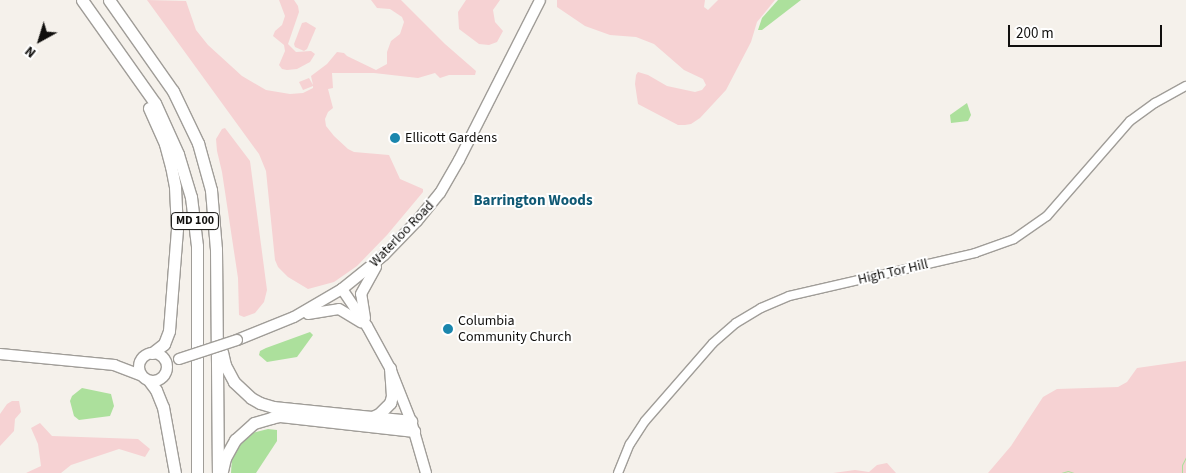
<!DOCTYPE html>
<html>
<head>
<meta charset="utf-8">
<style>
  body { margin:0 }
  #map { position:relative; width:1186px; height:473px; overflow:hidden; background:#f5f1eb; font-family:"Source Sans 3",sans-serif }
  div>[style] { position:absolute }
  .green>* { inset:0; background:#f6d2d3 }
  .water>* { inset:0; background:#ace09c }
  .stream>* { height:1px; margin:-0.5px; padding:0 0.5px; transform-origin:0.5px; border-radius:0.5px; background:#ace09c }
  .roads { filter:drop-shadow(1px 0 #a09d98) drop-shadow(-1px 0 #a09d98) drop-shadow(0 1px #a09d98) drop-shadow(0 -1px #a09d98) }
  .minor>* { height:8px; margin:-4px; padding:0 4px; transform-origin:4px; border-radius:4px; background:#fff }
  .major>* { height:10px; margin:-5px; padding:0 5px; transform-origin:5px; border-radius:5px; background:#fff }
  .major>.ring { margin:-5px; padding:0; box-sizing:content-box; background:none; border:10px solid #fff; border-radius:50% }
  .highway>* { height:11px; margin:-5.5px; padding:0 5.5px; transform-origin:5.5px; border-radius:5.5px; background:#fff }
  .bridges { filter:drop-shadow(1px 0 #a09d98) drop-shadow(-1px 0 #a09d98) drop-shadow(0 1px #a09d98) drop-shadow(0 -1px #a09d98) }
  .major-bridge>* { height:10px; margin:-5px; padding:0 5px; transform-origin:5px; border-radius:5px; background:#fff }
  .dots>* { width:14px; height:14px; translate:-50% -50%; box-sizing:border-box; border:2px solid #fff; border-radius:50% }
  span { translate:-50% -50%; white-space:nowrap; text-align:center; line-height:1.15; -webkit-text-stroke:4px #fff; paint-order:stroke }
  .shield-label span { padding:1px 4px; background:#fff; border:1px solid; border-radius:4px; -webkit-text-stroke-width:0 }
  .shield-label { font-size:12px; color:#100f0d; font-weight:700 }
  .poi-label { font-size:14px; color:#100f0d }
  .left { translate:0 -50%; text-align:left }
  .street-label { font-size:14px; color:#100f0d }
  .neighbourhood-label { font-size:15px; color:#105974; font-weight:700 }
  .north { position:absolute; left:15px; top:15px; width:50px; height:50px; -webkit-text-stroke:4px #fff; paint-order:stroke; rotate:219deg; font-size:14px; font-weight:700; line-height:20px; text-align:center; color:#100f0d }
  .north::after { content:''; display:block; margin:auto; width:18px; height:22px; background:#100f0d; clip-path:polygon(50% 0,100% 100%,50% 72%,0 100%) }
  .scale { position:absolute; left:1008px; top:25px; width:154px; height:22px; box-sizing:border-box; border:2px solid #100f0d; border-top:0; padding-left:6px; font-size:15px; line-height:18px; white-space:nowrap; color:#100f0d; -webkit-text-stroke:4px #fff; paint-order:stroke }
</style>
</head>
<body>
<div id="map">
  <div class="green">
    <i style="clip-path:polygon(147px 0,186px 1px,196px 30px,208px 45px,242px 76px,266px 90px,290px 94px,303px 93px,313px 88px,313px 86px,303px 90px,299px 82px,309px 78px,313px 85px,311px 76px,327px 64px,337px 52px,344px 53px,347px 56px,376px 70px,387px 64px,387px 52px,391px 41px,400px 34px,404px 22px,402px 17px,390px 9px,377px 8px,371px 0,401px 0,445px 44px,476px 71px,475px 75px,449px 75px,440px 78px,435px 73px,418px 78px,374px 73px,332px 73px,333px 88px,328px 89px,333px 108px,328px 112px,325px 119px,326px 126px,334px 136px,348px 149px,354px 152px,389px 155px,400px 179px,423px 189px,423px 192px,387px 235px,357px 266px,334px 282px,308px 289px,288px 277px,278px 267px,275px 260px,266px 171px,259px 154px)"></i>
    <i style="clip-path:polygon(279px 0,294px 0,298px 6px,299px 12px,288px 44px,296px 52px,311px 51px,315px 54px,310px 62px,297px 69px,287px 70px,282px 69px,279px 65px,285px 51px,284px 45px,273px 36px,275px 31px,282px 25px,285px 16px)"></i>
    <i style="clip-path:polygon(466px 0,500px 0,493px 10px,495px 22px,503px 31px,497px 42px,489px 45px,479px 44px,459px 29px,458px 12px)"></i>
    <i style="clip-path:polygon(557px 0,705px 0,704px 7px,708px 10px,718px 0,775px 0,757px 22px,751px 42px,726px 90px,700px 118px,691px 124px,685px 125px,678px 125px,638px 104px,635px 84px,636px 75px,638px 72px,648px 75px,667px 86px,695px 92px,702px 90px,706px 85px,703px 79px,684px 70px,654px 44px,636px 37px,610px 35px,585px 26px,557px 7px)"></i>
    <i style="clip-path:polygon(306px 22px,316px 28px,307px 49px,304px 51px,295px 47px,294px 44px,302px 23px)"></i>
    <i style="clip-path:polygon(225px 128px,250px 161px,267px 290px,264px 302px,255px 313px,244px 317px,239px 315px,238px 278px,222px 172px,217px 151px,216px 139px,222px 129px)"></i>
    <i style="clip-path:polygon(1186px 361px,1186px 473px,988px 473px,1011px 446px,1043px 397px,1057px 389px,1118px 387px,1127px 382px,1137px 368px)"></i>
    <i style="clip-path:polygon(12px 401px,19px 401px,21px 412px,15px 419px,14px 431px,0 446px,0 414px,7px 404px)"></i>
    <i style="clip-path:polygon(40px 423px,52px 436px,138px 439px,150px 449px,145px 457px,119px 449px,71px 465px,61px 473px,26px 473px,41px 466px,38px 444px,31px 428px)"></i>
    <i style="clip-path:polygon(887px 463px,896px 473px,833px 473px,855px 470px,869px 472px,877px 465px)"></i>
  </div>
  <div class="water">
    <i style="clip-path:polygon(778px 0,801px 0,762px 30px,758px 30px,762px 18px)"></i>
    <i style="clip-path:polygon(967px 103px,971px 115px,968px 121px,951px 123px,950px 115px)"></i>
    <i style="clip-path:polygon(310px 332px,313px 335px,297px 357px,267px 362px,259px 355px,260px 351px,266px 348px)"></i>
    <i style="clip-path:polygon(82px 388px,111px 394px,114px 406px,110px 416px,79px 420px,74px 416px,70px 401px,72px 396px)"></i>
    <i style="clip-path:polygon(268px 429px,277px 430px,277px 441px,256px 473px,231px 473px,232px 458px,239px 445px,252px 433px)"></i>
  </div>
  <div class="stream">
    <i style="left:1061px;top:473px;width:7px;rotate:-16deg"></i>
    <i style="left:1068px;top:471px;width:6px;rotate:18deg"></i>
    <i style="left:1182px;top:473px;width:8px;rotate:-90deg"></i>
    <i style="left:1182px;top:465px;width:9px;rotate:-63deg"></i>
  </div>
  <div class="roads">
    <div class="minor">
      <i style="left:618px;top:473px;width:31px;rotate:-68deg"></i>
      <i style="left:630px;top:444px;width:27px;rotate:-57deg"></i>
      <i style="left:645px;top:421px;width:103px;rotate:-48.9deg"></i>
      <i style="left:713px;top:343px;width:30px;rotate:-41deg"></i>
      <i style="left:736px;top:323px;width:29px;rotate:-31deg"></i>
      <i style="left:761px;top:308px;width:30px;rotate:-23deg"></i>
      <i style="left:789px;top:296px;width:191px;rotate:-13deg"></i>
      <i style="left:975px;top:253px;width:41px;rotate:-19.7deg"></i>
      <i style="left:1014px;top:239px;width:40px;rotate:-34.9deg"></i>
      <i style="left:1047px;top:216px;width:126px;rotate:-48.9deg"></i>
      <i style="left:1130px;top:121px;width:31px;rotate:-36deg"></i>
      <i style="left:1155px;top:103px;width:35px;rotate:-29deg"></i>
    </div>
    <div class="major">
      <i style="left:342px;top:289px;width:45px;rotate:56deg"></i>
      <i style="left:367px;top:326px;width:48px;rotate:61.3deg"></i>
      <i style="left:390px;top:368px;width:57px;rotate:68.4deg"></i>
      <i style="left:411px;top:421px;width:54px;rotate:73.9deg"></i>
      <i style="left:308px;top:314px;width:31px;rotate:-9deg"></i>
      <i style="left:339px;top:309px;width:26px;rotate:31deg"></i>
      <i style="left:365px;top:318px;width:24px;rotate:-99deg"></i>
      <i style="left:361px;top:294px;width:31px;rotate:-61deg"></i>
      <i style="left:237px;top:340px;width:61px;rotate:-22deg"></i>
      <i style="left:294px;top:317px;width:56px;rotate:-30.3deg"></i>
      <i style="left:342px;top:289px;width:54px;rotate:-39deg"></i>
      <i style="left:384px;top:255px;width:47px;rotate:-45.9deg"></i>
      <i style="left:417px;top:221px;width:36px;rotate:-51deg"></i>
      <i style="left:440px;top:193px;width:38px;rotate:-60deg"></i>
      <i style="left:459px;top:160px;width:179px;rotate:-63.1deg"></i>
      <i class="ring" style="left:139px;top:353px;width:18px;height:18px"></i>
      <i style="left:0;top:354px;width:115px;rotate:5.5deg"></i>
      <i style="left:114px;top:365px;width:28px;rotate:21deg"></i>
    </div>
    <div class="highway">
      <i style="left:82px;top:0;width:126px;rotate:54.7deg"></i>
      <i style="left:155px;top:103px;width:56px;rotate:65.7deg"></i>
      <i style="left:178px;top:154px;width:45px;rotate:73.2deg"></i>
      <i style="left:191px;top:197px;width:49px;rotate:83deg"></i>
      <i style="left:197px;top:246px;width:227px;rotate:90deg"></i>
      <i style="left:109px;top:0;width:111px;rotate:54.9deg"></i>
      <i style="left:173px;top:91px;width:58px;rotate:64.3deg"></i>
      <i style="left:198px;top:143px;width:49px;rotate:74.5deg"></i>
      <i style="left:211px;top:190px;width:59px;rotate:85.2deg"></i>
      <i style="left:216px;top:249px;width:224px;rotate:89.5deg"></i>
      <i style="left:149px;top:108px;width:39px;rotate:66deg"></i>
      <i style="left:165px;top:144px;width:23px;rotate:75deg"></i>
      <i style="left:171px;top:166px;width:21px;rotate:79deg"></i>
      <i style="left:175px;top:187px;width:42px;rotate:87.3deg"></i>
      <i style="left:177px;top:229px;width:102px;rotate:94.5deg"></i>
      <i style="left:169px;top:331px;width:14px;rotate:111deg"></i>
      <i style="left:164px;top:344px;width:15px;rotate:143deg"></i>
      <i style="left:222px;top:352px;width:13px;rotate:77deg"></i>
      <i style="left:225px;top:365px;width:19px;rotate:62deg"></i>
      <i style="left:234px;top:382px;width:23px;rotate:43deg"></i>
      <i style="left:251px;top:398px;width:10px;rotate:29deg"></i>
      <i style="left:260px;top:403px;width:14px;rotate:17deg"></i>
      <i style="left:273px;top:407px;width:139px;rotate:5.8deg"></i>
      <i style="left:150px;top:382px;width:10px;rotate:53deg"></i>
      <i style="left:156px;top:390px;width:18px;rotate:68deg"></i>
      <i style="left:163px;top:407px;width:67px;rotate:79.7deg"></i>
      <i style="left:372px;top:417px;width:8px;rotate:-23deg"></i>
      <i style="left:379px;top:414px;width:16px;rotate:-45deg"></i>
      <i style="left:390px;top:403px;width:7px;rotate:-74deg"></i>
      <i style="left:392px;top:396px;width:28px;rotate:-94deg"></i>
      <i style="left:222px;top:471px;width:13px;rotate:-77deg"></i>
      <i style="left:225px;top:458px;width:21px;rotate:-61deg"></i>
      <i style="left:235px;top:440px;width:25px;rotate:-42deg"></i>
      <i style="left:254px;top:423px;width:18px;rotate:-16deg"></i>
      <i style="left:271px;top:418px;width:9px;rotate:-13deg"></i>
      <i style="left:280px;top:416px;width:135px;rotate:6.4deg"></i>
    </div>
  </div>
  <div class="bridges">
    <div class="major-bridge">
      <i style="left:179px;top:359px;width:61px;rotate:-18.1deg"></i>
    </div>
  </div>
  <div class="dots">
    <i style="left:395px;top:138px;background:#1a86ad"></i>
    <i style="left:448px;top:329px;background:#1a86ad"></i>
  </div>
  <div class="shield-label">
    <span style="left:195px;top:221px">MD 100</span>
  </div>
  <div class="poi-label">
    <span class="left" style="left:405px;top:138px">Ellicott Gardens</span>
    <span class="left" style="left:458px;top:329px">Columbia<br>Community Church</span>
  </div>
  <div class="street-label">
    <span style="left:402px;top:234px;rotate:-46deg">Waterloo Road</span>
    <span style="left:893px;top:272px;rotate:-13deg">High Tor Hill</span>
  </div>
  <div class="neighbourhood-label">
    <span style="left:533px;top:201px">Barrington Woods</span>
  </div>
  <div class="north">N</div>
  <div class="scale">200 m</div>
</div>
</body>
</html>
